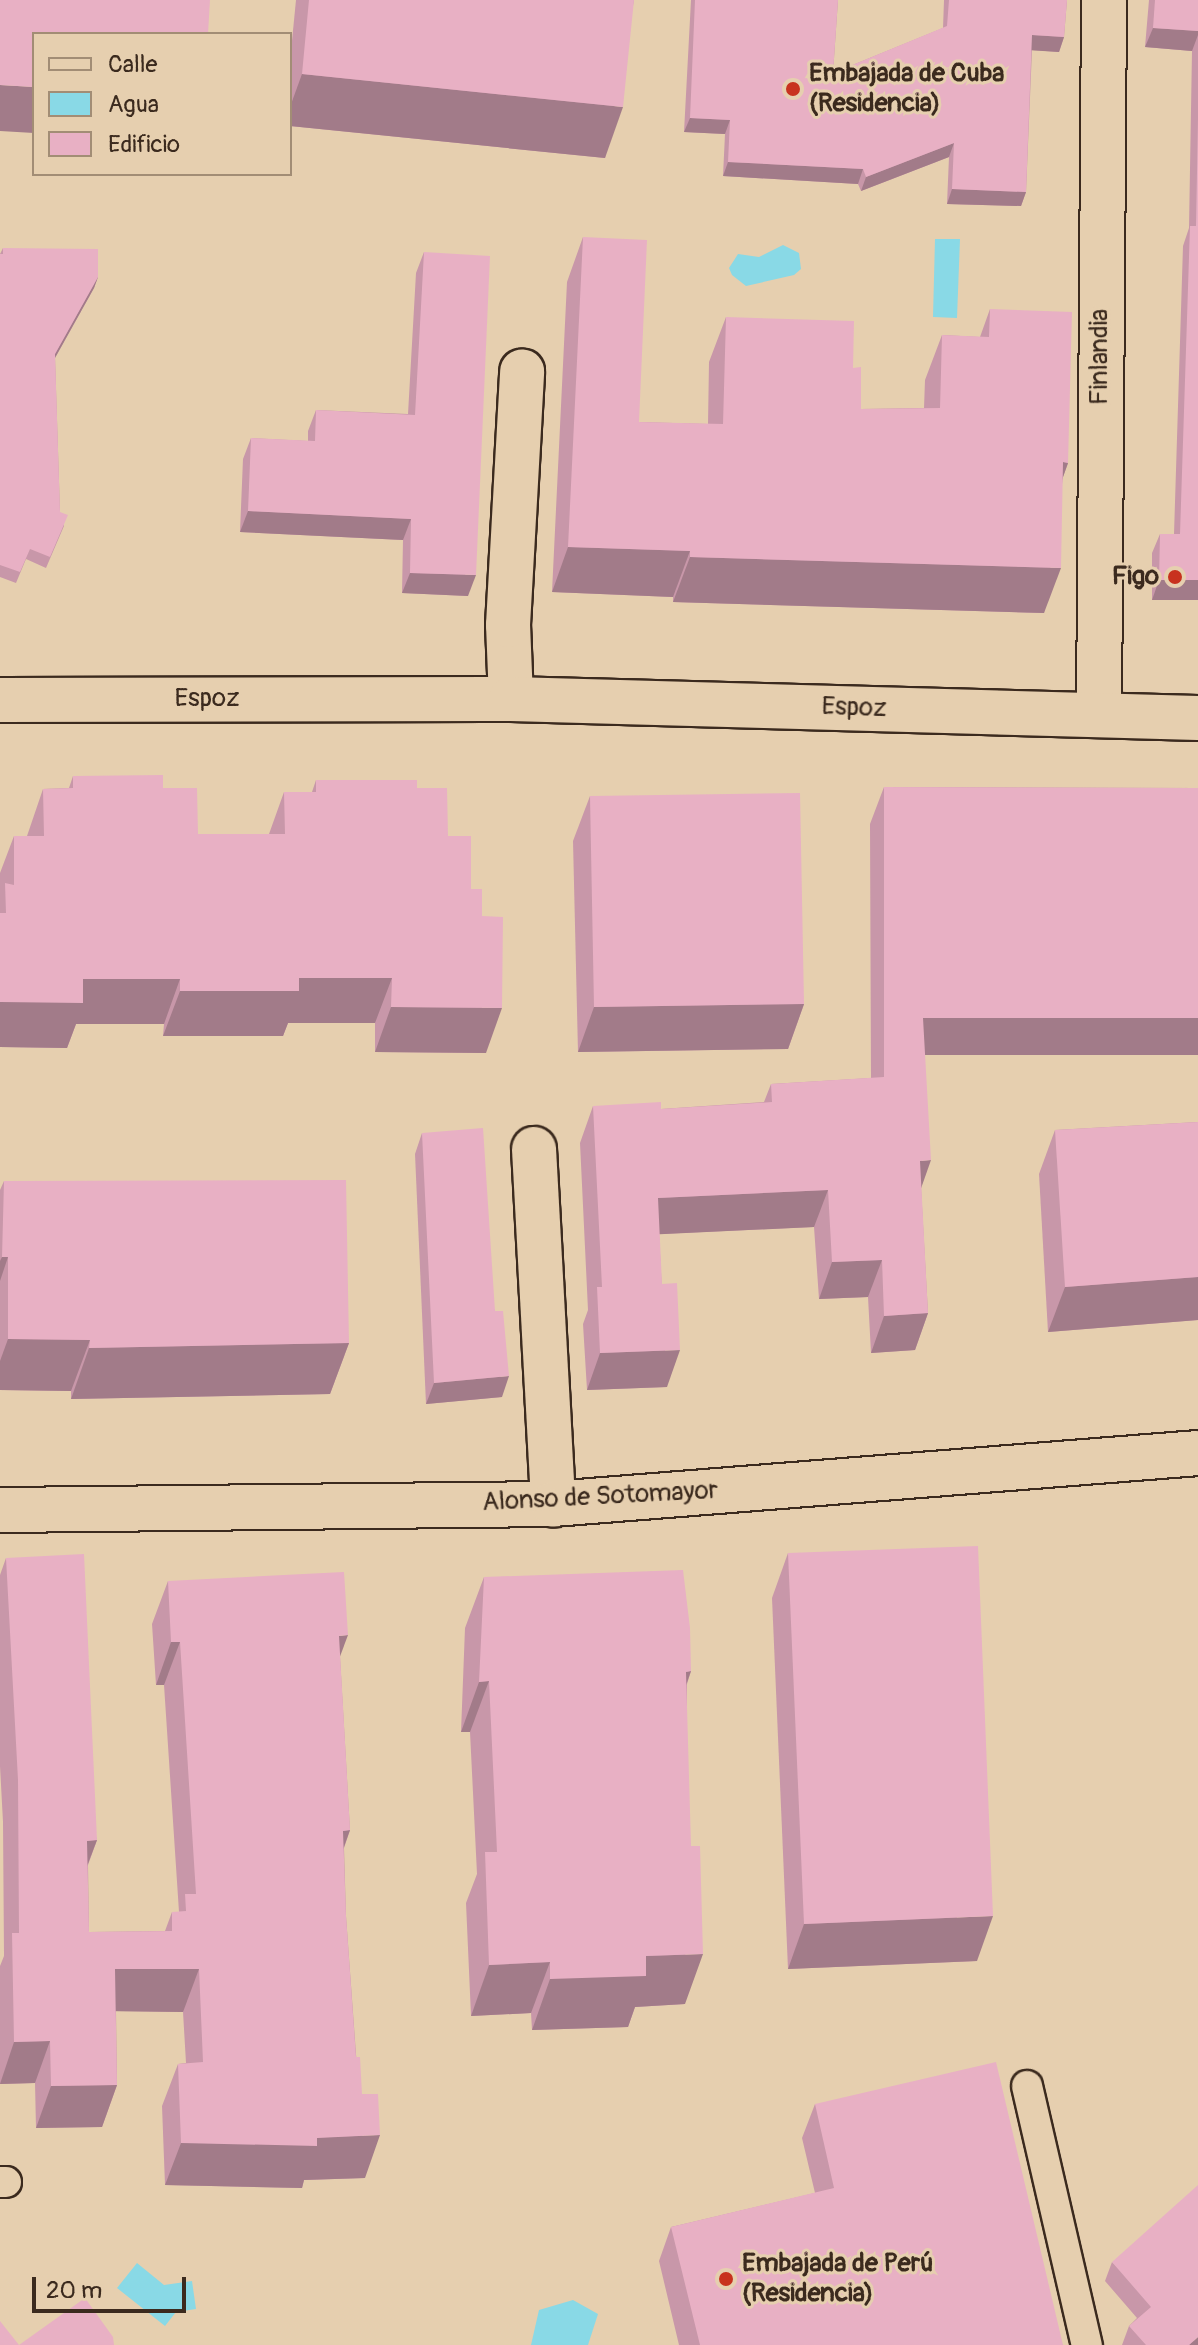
<!DOCTYPE html>
<html>
<head>
<meta charset="utf-8">
<style>
  body { margin:0 }
  #map { position:relative; width:1198px; height:2345px; overflow:hidden; background:#e6cfaf; font-family:Pangolin,sans-serif }
  div>[style] { position:absolute }
  .water>* { inset:0; background:#89d9e6 }
  .roads { filter:drop-shadow(2px 0 #3b2a1e) drop-shadow(-2px 0 #3b2a1e) drop-shadow(0 2px #3b2a1e) drop-shadow(0 -2px #3b2a1e) }
  .service>* { height:30px; margin:-15px; padding:0 15px; transform-origin:15px; border-radius:15px; background:#e6cfaf }
  .minor>* { height:44px; margin:-22px; padding:0 22px; transform-origin:22px; border-radius:22px; background:#e6cfaf }
  .tertiary>* { height:44px; margin:-22px; padding:0 22px; transform-origin:22px; border-radius:22px; background:#e6cfaf }
  .wall>* { inset:0; background:#c897a9 }
  .shaded-wall>* { inset:0; background:#a27b89 }
  .building>* { inset:0; background:#e8b0c4 }
  .dots>* { width:22px; height:22px; translate:-50% -50%; box-sizing:border-box; border:4px solid #e6cfaf; border-radius:50% }
  span { translate:-50% -50%; white-space:nowrap; text-align:center; line-height:1.15; -webkit-text-stroke:6px #e6cfaf; paint-order:stroke }
  .poi-label { font-size:26px; color:#3b2a1e; font-weight:700 }
  .left { translate:0 -50%; text-align:left }
  .right { translate:-100% -50%; text-align:right }
  .street-label { font-size:26px; color:#3b2a1e }
  .legend { position:absolute; left:32px; top:32px; width:260px; height:144px; box-sizing:border-box; background:#e6cfaf; border:2px solid #a28d75; margin:0; padding:10px 14px; list-style:none; font-size:24px; color:#3b2a1e }
  .legend li { display:flex; align-items:center; gap:16px; height:40px }
  .legend b { width:40px; border:2px solid #a28d75 }
  .scale { position:absolute; left:32px; top:2277px; width:154px; height:36px; box-sizing:border-box; border:4px solid #3b2a1e; border-top:0; padding-left:10px; font-size:24px; line-height:28px; white-space:nowrap; color:#3b2a1e; -webkit-text-stroke:6px #e6cfaf; paint-order:stroke }
</style>
</head>
<body>
<div id="map">
  <div class="water">
    <i style="clip-path:polygon(935px 239px,960px 239px,957px 318px,933px 317px)"></i>
    <i style="clip-path:polygon(783px 245px,799px 253px,801px 269px,794px 275px,746px 286px,732px 275px,729px 268px,738px 254px,759px 257px)"></i>
    <i style="clip-path:polygon(137px 2263px,164px 2285px,192px 2281px,196px 2309px,176px 2312px,165px 2326px,117px 2288px)"></i>
    <i style="clip-path:polygon(573px 2300px,598px 2314px,588px 2345px,531px 2345px,539px 2310px)"></i>
  </div>
  <div class="roads">
    <div class="service">
      <i style="left:1027px;top:2086px;width:266px;rotate:77deg"></i>
      <i style="left:0;top:2182px;width:6px"></i>
    </div>
    <div class="minor">
      <i style="left:511px;top:699px;width:74px;rotate:-92.3deg"></i>
      <i style="left:508px;top:625px;width:254px;rotate:-86.8deg"></i>
      <i style="left:1099px;top:715px;width:715px;rotate:-89.6deg"></i>
      <i style="left:534px;top:1149px;width:356px;rotate:86.9deg"></i>
      <i style="left:0;top:1510px;width:553px;rotate:-0.62deg"></i>
      <i style="left:553px;top:1504px;width:647px;rotate:-4.52deg"></i>
    </div>
    <div class="tertiary">
      <i style="left:0;top:700px;width:511px;rotate:-0.11deg"></i>
      <i style="left:511px;top:699px;width:687px;rotate:1.58deg"></i>
    </div>
  </div>
  <div class="wall">
    <i style="clip-path:polygon(296px 0,634px 0,605px 158px,290px 126px,290px 61px)"></i>
    <i style="clip-path:polygon(691px 0,838px 0,833px 73px,943px 28px,944px 0,1067px 0,1064px 37px,1059px 52px,1032px 50px,1026px 192px,1021px 206px,947px 204px,949px 157px,861px 191px,858px 184px,723px 176px,725px 134px,684px 132px)"></i>
    <i style="clip-path:polygon(1149px 0,1198px 0,1198px 600px,1152px 600px,1152px 553px,1160px 534px,1174px 534px,1183px 246px,1189px 228px,1192px 51px,1145px 47px)"></i>
    <i style="clip-path:polygon(583px 237px,639px 422px,708px 424px,709px 362px,726px 317px,853px 368px,861px 409px,924px 408px,925px 380px,942px 335px,980px 337px,990px 309px,1068px 463px,1063px 477px,1044px 613px,673px 602px,673px 597px,552px 592px,567px 282px)"></i>
    <i style="clip-path:polygon(3px 248px,98px 277px,94px 288px,55px 358px,60px 512px,64px 526px,46px 568px,26px 559px,16px 583px,0 577px,0 254px)"></i>
    <i style="clip-path:polygon(424px 252px,468px 596px,402px 593px,403px 540px,240px 532px,243px 459px,251px 438px,308px 441px,308px 431px,316px 410px,408px 414px,416px 273px)"></i>
    <i style="clip-path:polygon(73px 776px,163px 788px,198px 834px,269px 834px,284px 792px,312px 792px,316px 780px,417px 788px,448px 836px,471px 889px,486px 1053px,375px 1052px,375px 1023px,288px 1023px,283px 1036px,163px 1036px,164px 1024px,76px 1024px,67px 1048px,0 1047px,0 873px,14px 836px,27px 836px,43px 789px,69px 788px)"></i>
    <i style="clip-path:polygon(884px 787px,1198px 788px,1198px 1055px,925px 1055px,921px 1188px,928px 1313px,915px 1350px,871px 1353px,868px 1297px,819px 1299px,814px 1227px,659px 1234px,667px 1387px,587px 1390px,583px 1324px,588px 1310px,580px 1143px,593px 1106px,661px 1109px,764px 1102px,771px 1084px,871px 1078px,870px 824px)"></i>
    <i style="clip-path:polygon(590px 796px,804px 1004px,788px 1049px,578px 1052px,573px 841px)"></i>
    <i style="clip-path:polygon(1198px 1122px,1198px 1320px,1048px 1332px,1039px 1174px,1055px 1130px)"></i>
    <i style="clip-path:polygon(422px 1133px,495px 1311px,502px 1397px,426px 1404px,415px 1154px)"></i>
    <i style="clip-path:polygon(4px 1181px,349px 1343px,330px 1394px,71px 1399px,71px 1391px,0 1390px,0 1190px)"></i>
    <i style="clip-path:polygon(788px 1553px,977px 1961px,788px 1969px,772px 1598px)"></i>
    <i style="clip-path:polygon(6px 1558px,97px 1840px,88px 1865px,89px 1932px,165px 1931px,172px 1912px,179px 1912px,164px 1685px,156px 1685px,152px 1624px,168px 1581px,340px 1657px,350px 1830px,344px 1848px,346px 1916px,365px 2178px,304px 2180px,302px 2188px,165px 2185px,162px 2106px,178px 2064px,186px 2063px,183px 2012px,116px 2011px,117px 2085px,102px 2127px,36px 2128px,35px 2083px,0 2084px,0 1966px,4px 1956px,3px 1822px,0 1766px,0 1575px)"></i>
    <i style="clip-path:polygon(484px 1577px,691px 1671px,687px 1684px,685px 2004px,635px 2007px,628px 2027px,532px 2030px,531px 2013px,471px 2016px,466px 1903px,477px 1874px,470px 1732px,461px 1732px,465px 1628px)"></i>
    <i style="clip-path:polygon(815px 2104px,1063px 2345px,679px 2345px,659px 2261px,671px 2227px,815px 2193px,802px 2138px)"></i>
    <i style="clip-path:polygon(1112px 2262px,1198px 2345px,1122px 2345px,1129px 2326px,1137px 2318px,1105px 2281px)"></i>
  </div>
  <div class="shaded-wall">
    <i style="clip-path:polygon(1153px 28px,1198px 31px,1198px 35px,1192px 51px,1145px 47px)"></i>
    <i style="clip-path:polygon(1032px 35px,1064px 37px,1059px 52px,1027px 50px)"></i>
    <i style="clip-path:polygon(302px 74px,623px 107px,605px 158px,290px 126px,290px 107px)"></i>
    <i style="clip-path:polygon(0 85px,34px 87px,34px 133px,0 131px)"></i>
    <i style="clip-path:polygon(690px 118px,730px 120px,725px 134px,684px 132px)"></i>
    <i style="clip-path:polygon(954px 143px,949px 157px,861px 191px,866px 177px)"></i>
    <i style="clip-path:polygon(728px 162px,863px 169px,858px 184px,723px 176px)"></i>
    <i style="clip-path:polygon(952px 189px,1026px 192px,1021px 206px,947px 204px)"></i>
    <i style="clip-path:polygon(98px 277px,94px 288px,51px 365px,55px 354px)"></i>
    <i style="clip-path:polygon(1063px 462px,1068px 463px,1052px 508px)"></i>
    <i style="clip-path:polygon(248px 511px,411px 519px,403px 540px,240px 532px)"></i>
    <i style="clip-path:polygon(568px 547px,690px 551px,673px 597px,552px 592px)"></i>
    <i style="clip-path:polygon(690px 557px,1061px 568px,1044px 613px,673px 602px)"></i>
    <i style="clip-path:polygon(410px 573px,476px 575px,468px 596px,402px 593px)"></i>
    <i style="clip-path:polygon(1159px 580px,1198px 580px,1198px 600px,1152px 600px)"></i>
    <i style="clip-path:polygon(299px 978px,392px 978px,375px 1023px,288px 1023px,283px 1036px,163px 1036px,180px 991px)"></i>
    <i style="clip-path:polygon(83px 979px,180px 979px,164px 1024px,76px 1024px,67px 1048px,0 1047px,0 1002px)"></i>
    <i style="clip-path:polygon(804px 1004px,788px 1049px,578px 1052px,594px 1007px)"></i>
    <i style="clip-path:polygon(391px 1007px,502px 1008px,486px 1053px,375px 1052px)"></i>
    <i style="clip-path:polygon(923px 1018px,1198px 1018px,1198px 1055px,910px 1055px)"></i>
    <i style="clip-path:polygon(931px 1160px,918px 1197px,920px 1161px)"></i>
    <i style="clip-path:polygon(828px 1190px,814px 1227px,644px 1235px,658px 1198px)"></i>
    <i style="clip-path:polygon(2px 1257px,8px 1257px,0 1281px,0 1261px)"></i>
    <i style="clip-path:polygon(882px 1260px,868px 1297px,819px 1299px,832px 1262px)"></i>
    <i style="clip-path:polygon(1198px 1277px,1198px 1320px,1048px 1332px,1065px 1287px)"></i>
    <i style="clip-path:polygon(928px 1313px,915px 1350px,871px 1353px,884px 1316px)"></i>
    <i style="clip-path:polygon(8px 1339px,90px 1340px,71px 1391px,0 1390px,0 1361px)"></i>
    <i style="clip-path:polygon(349px 1343px,330px 1394px,71px 1399px,89px 1348px)"></i>
    <i style="clip-path:polygon(680px 1350px,667px 1387px,587px 1390px,600px 1353px)"></i>
    <i style="clip-path:polygon(509px 1376px,502px 1397px,426px 1404px,434px 1383px)"></i>
    <i style="clip-path:polygon(348px 1635px,332px 1678px,339px 1636px)"></i>
    <i style="clip-path:polygon(171px 1642px,180px 1642px,164px 1685px,156px 1685px)"></i>
    <i style="clip-path:polygon(691px 1671px,673px 1722px,686px 1672px)"></i>
    <i style="clip-path:polygon(489px 1681px,470px 1732px,461px 1732px,479px 1682px)"></i>
    <i style="clip-path:polygon(350px 1830px,335px 1872px,343px 1831px)"></i>
    <i style="clip-path:polygon(97px 1840px,81px 1882px,87px 1841px)"></i>
    <i style="clip-path:polygon(993px 1916px,977px 1961px,788px 1969px,804px 1924px)"></i>
    <i style="clip-path:polygon(703px 1954px,685px 2004px,635px 2007px,628px 2027px,532px 2030px,550px 1979px,646px 1956px)"></i>
    <i style="clip-path:polygon(550px 1962px,531px 2013px,471px 2016px,489px 1965px)"></i>
    <i style="clip-path:polygon(115px 1969px,199px 1969px,183px 2012px,100px 2011px)"></i>
    <i style="clip-path:polygon(50px 2041px,35px 2083px,0 2084px,14px 2042px)"></i>
    <i style="clip-path:polygon(117px 2085px,102px 2127px,36px 2128px,51px 2086px)"></i>
    <i style="clip-path:polygon(380px 2135px,365px 2178px,304px 2180px,302px 2188px,165px 2185px,181px 2143px)"></i>
    <i style="clip-path:polygon(1198px 2337px,1198px 2345px,1189px 2345px)"></i>
  </div>
  <div class="building">
    <i style="clip-path:polygon(0 0,210px 0,208px 34px,34px 34px,34px 87px,0 85px)"></i>
    <i style="clip-path:polygon(309px 0,634px 0,623px 107px,302px 74px)"></i>
    <i style="clip-path:polygon(695px 0,838px 0,833px 73px,947px 26px,949px 0,1067px 0,1064px 37px,1032px 35px,1026px 192px,952px 189px,954px 143px,866px 177px,863px 169px,728px 162px,730px 120px,690px 118px)"></i>
    <i style="clip-path:polygon(1155px 0,1198px 0,1198px 31px,1153px 28px)"></i>
    <i style="clip-path:polygon(1198px 118px,1198px 580px,1159px 580px,1160px 534px,1180px 534px,1190px 226px,1196px 226px)"></i>
    <i style="clip-path:polygon(583px 237px,647px 240px,639px 422px,723px 424px,726px 317px,854px 321px,853px 368px,861px 367px,861px 409px,940px 408px,942px 335px,989px 337px,990px 309px,1072px 312px,1068px 463px,1063px 462px,1061px 568px,690px 557px,690px 551px,568px 547px)"></i>
    <i style="clip-path:polygon(3px 248px,98px 249px,98px 277px,55px 354px,60px 512px,68px 515px,50px 557px,30px 549px,20px 572px,0 565px,0 254px,3px 254px)"></i>
    <i style="clip-path:polygon(424px 252px,490px 256px,476px 575px,410px 573px,411px 519px,248px 511px,251px 438px,315px 441px,316px 410px,415px 415px)"></i>
    <i style="clip-path:polygon(163px 775px,163px 788px,197px 788px,198px 834px,285px 834px,284px 792px,316px 792px,316px 780px,417px 780px,417px 788px,447px 788px,448px 836px,471px 836px,471px 889px,482px 889px,482px 916px,503px 917px,502px 1008px,391px 1007px,392px 978px,299px 978px,299px 991px,180px 991px,180px 979px,83px 979px,83px 1003px,0 1002px,0 913px,6px 913px,5px 883px,14px 885px,14px 836px,44px 836px,43px 789px,73px 788px,73px 776px)"></i>
    <i style="clip-path:polygon(884px 787px,1198px 788px,1198px 1018px,923px 1018px,931px 1160px,920px 1161px,928px 1313px,884px 1316px,882px 1260px,832px 1262px,828px 1190px,658px 1198px,662px 1284px,677px 1283px,680px 1350px,600px 1353px,597px 1287px,602px 1287px,593px 1106px,661px 1102px,661px 1109px,772px 1102px,771px 1084px,884px 1077px)"></i>
    <i style="clip-path:polygon(800px 793px,804px 1004px,594px 1007px,590px 796px)"></i>
    <i style="clip-path:polygon(1198px 1122px,1198px 1277px,1065px 1287px,1055px 1130px)"></i>
    <i style="clip-path:polygon(483px 1128px,495px 1311px,503px 1311px,509px 1376px,434px 1383px,422px 1133px)"></i>
    <i style="clip-path:polygon(346px 1180px,349px 1343px,89px 1348px,90px 1340px,8px 1339px,8px 1257px,2px 1257px,4px 1181px)"></i>
    <i style="clip-path:polygon(978px 1546px,993px 1916px,804px 1924px,788px 1553px)"></i>
    <i style="clip-path:polygon(84px 1554px,97px 1840px,87px 1841px,89px 1932px,172px 1931px,172px 1912px,186px 1911px,185px 1894px,196px 1894px,180px 1642px,171px 1642px,168px 1581px,344px 1572px,348px 1635px,339px 1636px,350px 1830px,343px 1831px,346px 1916px,356px 2057px,360px 2057px,362px 2094px,378px 2094px,380px 2135px,317px 2138px,317px 2146px,181px 2143px,178px 2064px,203px 2062px,199px 1969px,115px 1969px,117px 2085px,51px 2086px,50px 2041px,14px 2042px,12px 1933px,19px 1933px,18px 1780px,6px 1558px)"></i>
    <i style="clip-path:polygon(683px 1570px,690px 1628px,691px 1671px,686px 1672px,691px 1846px,700px 1846px,703px 1954px,646px 1956px,646px 1976px,550px 1979px,550px 1962px,489px 1965px,485px 1852px,497px 1852px,489px 1681px,479px 1682px,484px 1577px)"></i>
    <i style="clip-path:polygon(996px 2062px,1063px 2345px,700px 2345px,671px 2227px,834px 2188px,815px 2104px)"></i>
    <i style="clip-path:polygon(1198px 2185px,1198px 2337px,1189px 2345px,1146px 2345px,1129px 2326px,1151px 2307px,1112px 2262px)"></i>
    <i style="clip-path:polygon(85px 2298px,113px 2337px,114px 2345px,19px 2345px)"></i>
    <i style="clip-path:polygon(0 2321px,19px 2345px,0 2345px)"></i>
  </div>
  <div class="dots">
    <i style="left:793px;top:89px;background:#c8321e"></i>
    <i style="left:1175px;top:577px;background:#c8321e"></i>
    <i style="left:726px;top:2279px;background:#c8321e"></i>
  </div>
  <div class="poi-label">
    <span class="left" style="left:809px;top:89px">Embajada de Cuba<br>(Residencia)</span>
    <span class="right" style="left:1159px;top:577px">Figo</span>
    <span class="left" style="left:742px;top:2279px">Embajada de Perú<br>(Residencia)</span>
  </div>
  <div class="street-label">
    <span style="left:1100px;top:357px;rotate:-90deg">Finlandia</span>
    <span style="left:207px;top:699px">Espoz</span>
    <span style="left:854px;top:708px;rotate:2deg">Espoz</span>
    <span style="left:600px;top:1497px;rotate:-3deg">Alonso de Sotomayor</span>
  </div>
  <ul class="legend">
  <li><b style="height:10px;background:#e6cfaf"></b>Calle</li>
  <li><b style="height:22px;background:#89d9e6"></b>Agua</li>
  <li><b style="height:22px;background:#e8b0c4"></b>Edificio</li>
  </ul>
  <div class="scale">20 m</div>
</div>
</body>
</html>
